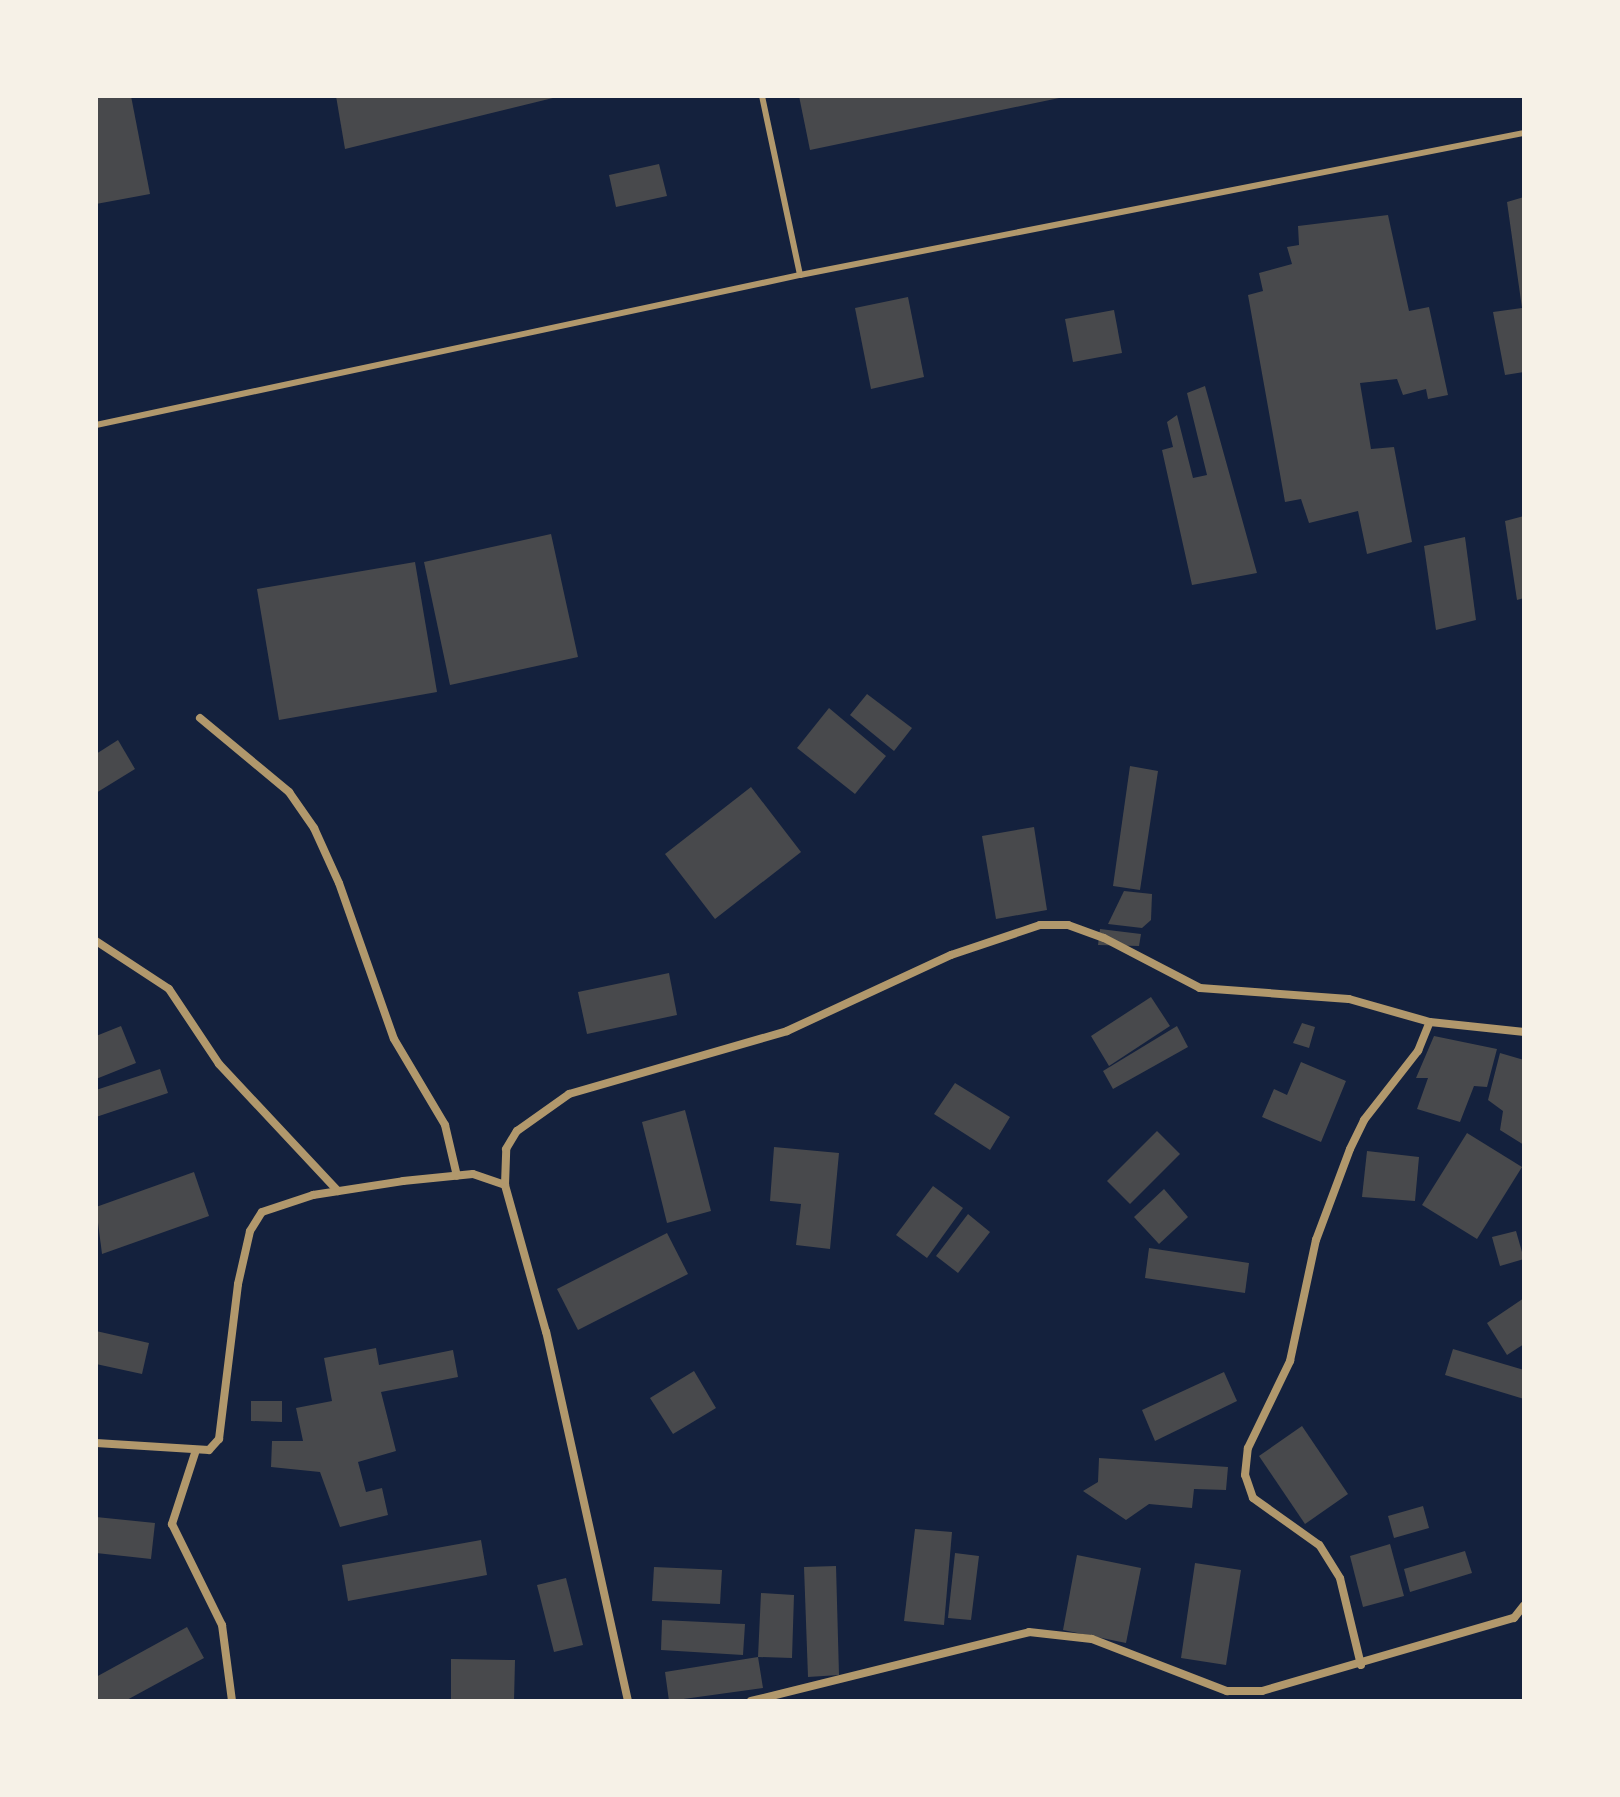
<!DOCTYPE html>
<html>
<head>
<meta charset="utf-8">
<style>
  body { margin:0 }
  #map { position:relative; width:1620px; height:1797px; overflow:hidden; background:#14213d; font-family:"IBM Plex Serif",serif }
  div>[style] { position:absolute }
  .building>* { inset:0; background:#48494c }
  .service>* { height:6px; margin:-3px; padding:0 3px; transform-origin:3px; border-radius:3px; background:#b1986c }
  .minor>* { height:8px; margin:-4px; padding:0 4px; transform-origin:4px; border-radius:4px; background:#b1986c }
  span { translate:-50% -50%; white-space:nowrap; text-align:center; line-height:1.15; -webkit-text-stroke:8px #f6f1e7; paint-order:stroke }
  .frame { position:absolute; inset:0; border:98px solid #f6f1e7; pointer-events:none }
</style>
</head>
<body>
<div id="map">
  <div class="building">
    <i style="clip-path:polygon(96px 96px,131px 96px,150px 194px,96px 204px)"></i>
    <i style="clip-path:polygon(336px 96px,557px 96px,557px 97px,345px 149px)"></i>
    <i style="clip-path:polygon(799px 96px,1064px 96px,1064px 97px,810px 150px)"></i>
    <i style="clip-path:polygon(659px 164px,667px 196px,616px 207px,609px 175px)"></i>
    <i style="clip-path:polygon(1524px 197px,1524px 372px,1505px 375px,1493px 312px,1522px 308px,1507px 202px)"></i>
    <i style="clip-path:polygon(1388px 215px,1409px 311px,1429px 307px,1448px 395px,1428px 399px,1426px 389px,1403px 395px,1397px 379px,1360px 383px,1371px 449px,1394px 447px,1412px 542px,1367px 554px,1358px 511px,1309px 523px,1301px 499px,1285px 502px,1248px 295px,1263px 291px,1259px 273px,1292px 264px,1287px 247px,1299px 245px,1298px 226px)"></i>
    <i style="clip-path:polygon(908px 297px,924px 377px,871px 389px,855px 308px)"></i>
    <i style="clip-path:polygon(1114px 310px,1122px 353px,1073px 362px,1065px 319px)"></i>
    <i style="clip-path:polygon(1205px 386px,1257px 573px,1192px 585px,1162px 450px,1173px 447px,1167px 422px,1177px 415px,1193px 478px,1207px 475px,1187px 393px)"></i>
    <i style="clip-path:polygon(1524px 516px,1524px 598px,1517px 600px,1505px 521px)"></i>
    <i style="clip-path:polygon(551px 534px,578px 657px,450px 685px,424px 562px)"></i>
    <i style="clip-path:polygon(1465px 537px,1476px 620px,1436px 630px,1424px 546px)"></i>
    <i style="clip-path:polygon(415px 562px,437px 692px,279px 720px,257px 589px)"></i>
    <i style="clip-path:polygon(867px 694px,912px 728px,894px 751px,850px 715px)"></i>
    <i style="clip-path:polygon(829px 708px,886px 756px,855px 794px,797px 748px)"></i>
    <i style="clip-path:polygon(118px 740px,135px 769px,96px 793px,96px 754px)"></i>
    <i style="clip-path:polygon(1130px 766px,1158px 771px,1140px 890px,1113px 886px)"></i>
    <i style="clip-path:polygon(751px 787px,801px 852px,715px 919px,665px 854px)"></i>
    <i style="clip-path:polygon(1034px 827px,1047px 910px,996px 919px,982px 836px)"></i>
    <i style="clip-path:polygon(1124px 891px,1152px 894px,1151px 920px,1142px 928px,1108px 924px)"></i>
    <i style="clip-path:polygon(1100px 929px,1141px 934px,1139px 946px,1098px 945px)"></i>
    <i style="clip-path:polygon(669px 973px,677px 1015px,587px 1034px,578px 992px)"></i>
    <i style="clip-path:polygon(1151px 997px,1170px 1026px,1109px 1066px,1091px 1036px)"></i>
    <i style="clip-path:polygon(1302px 1023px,1315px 1027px,1309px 1048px,1293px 1043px)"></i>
    <i style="clip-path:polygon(121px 1026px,136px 1063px,96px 1079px,96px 1036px)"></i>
    <i style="clip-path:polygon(1177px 1026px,1188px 1047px,1113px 1089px,1103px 1071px)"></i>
    <i style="clip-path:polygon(1434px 1036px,1497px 1049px,1487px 1087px,1474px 1086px,1460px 1122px,1417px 1109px,1428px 1078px,1416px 1078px)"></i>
    <i style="clip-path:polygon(1500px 1053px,1524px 1060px,1524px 1145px,1500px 1130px,1503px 1111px,1488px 1100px)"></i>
    <i style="clip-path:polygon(1301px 1062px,1346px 1081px,1321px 1142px,1262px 1117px,1274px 1089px,1287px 1095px)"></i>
    <i style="clip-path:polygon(160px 1069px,168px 1093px,96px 1117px,96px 1090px)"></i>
    <i style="clip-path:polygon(955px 1083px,1010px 1117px,990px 1150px,934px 1114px)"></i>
    <i style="clip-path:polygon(685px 1110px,711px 1211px,667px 1223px,642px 1122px)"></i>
    <i style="clip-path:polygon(1157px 1131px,1180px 1154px,1130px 1204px,1107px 1181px)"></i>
    <i style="clip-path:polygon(1467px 1133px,1522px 1167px,1477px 1239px,1422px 1205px)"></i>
    <i style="clip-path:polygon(774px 1147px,839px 1153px,830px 1249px,796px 1245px,801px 1204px,770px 1201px)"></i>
    <i style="clip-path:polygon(1367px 1151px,1419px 1157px,1415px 1201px,1362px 1197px)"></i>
    <i style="clip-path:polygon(194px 1172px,209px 1216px,102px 1254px,96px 1207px)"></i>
    <i style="clip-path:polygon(933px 1186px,963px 1208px,927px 1258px,896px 1235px)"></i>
    <i style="clip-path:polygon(1164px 1189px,1188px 1217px,1159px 1244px,1134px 1217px)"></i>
    <i style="clip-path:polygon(968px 1214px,990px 1232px,958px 1273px,936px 1256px)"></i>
    <i style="clip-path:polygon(1516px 1231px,1524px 1259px,1500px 1266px,1492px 1237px)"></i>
    <i style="clip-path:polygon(667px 1233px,688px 1274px,578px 1330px,557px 1289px)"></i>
    <i style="clip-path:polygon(1149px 1248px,1249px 1263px,1245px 1293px,1145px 1278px)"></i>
    <i style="clip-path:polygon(1524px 1298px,1524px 1344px,1507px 1355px,1487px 1323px)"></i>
    <i style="clip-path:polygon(96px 1331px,149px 1343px,142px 1374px,96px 1364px)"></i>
    <i style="clip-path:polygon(376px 1348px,379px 1365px,453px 1350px,458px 1377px,381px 1392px,396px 1451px,358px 1462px,366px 1492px,382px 1488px,388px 1515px,340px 1527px,320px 1472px,271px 1467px,272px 1441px,303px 1441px,296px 1408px,332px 1401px,324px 1358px)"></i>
    <i style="clip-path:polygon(1453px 1349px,1524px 1370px,1524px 1399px,1445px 1375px)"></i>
    <i style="clip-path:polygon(694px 1371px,716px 1408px,673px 1434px,650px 1398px)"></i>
    <i style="clip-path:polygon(1224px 1372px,1237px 1401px,1155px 1441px,1142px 1410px)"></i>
    <i style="clip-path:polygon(251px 1401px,282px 1401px,282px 1422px,251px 1421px)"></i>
    <i style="clip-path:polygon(1302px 1426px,1348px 1494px,1305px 1524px,1259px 1456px)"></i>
    <i style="clip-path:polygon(1099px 1458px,1228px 1467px,1226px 1490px,1194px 1489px,1192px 1508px,1149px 1504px,1126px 1520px,1083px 1491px,1098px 1482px)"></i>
    <i style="clip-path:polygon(1423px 1506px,1429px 1528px,1394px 1538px,1388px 1516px)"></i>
    <i style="clip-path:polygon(96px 1517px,155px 1523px,151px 1559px,96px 1553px)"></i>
    <i style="clip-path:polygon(915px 1529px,952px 1532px,944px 1625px,904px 1621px)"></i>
    <i style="clip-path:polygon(481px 1540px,487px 1575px,348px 1601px,342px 1565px)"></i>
    <i style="clip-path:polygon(1390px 1544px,1404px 1596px,1363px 1607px,1350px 1556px)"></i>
    <i style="clip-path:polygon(1465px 1551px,1472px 1573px,1410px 1592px,1404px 1569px)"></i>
    <i style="clip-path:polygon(955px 1553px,979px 1556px,971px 1620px,948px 1618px)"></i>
    <i style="clip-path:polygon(1077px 1555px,1141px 1568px,1126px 1643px,1063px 1630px)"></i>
    <i style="clip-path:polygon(1195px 1563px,1241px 1570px,1226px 1665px,1181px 1658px)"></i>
    <i style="clip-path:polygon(836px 1566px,839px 1675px,808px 1677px,804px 1567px)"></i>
    <i style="clip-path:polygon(654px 1567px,722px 1570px,720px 1604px,652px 1601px)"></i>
    <i style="clip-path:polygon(566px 1578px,583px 1645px,554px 1652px,537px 1585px)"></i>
    <i style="clip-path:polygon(761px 1593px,794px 1595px,792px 1658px,758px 1657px,763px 1688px,669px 1701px,665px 1672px,758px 1657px)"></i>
    <i style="clip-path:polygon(662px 1620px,745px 1624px,743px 1655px,661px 1650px)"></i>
    <i style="clip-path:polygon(187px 1627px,204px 1658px,125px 1701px,96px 1701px,96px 1677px)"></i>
    <i style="clip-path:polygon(451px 1659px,515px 1660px,514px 1701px,451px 1701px)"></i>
  </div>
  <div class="service">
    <i style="left:762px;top:96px;width:183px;rotate:78deg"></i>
    <i style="left:96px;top:425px;width:720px;rotate:-12.03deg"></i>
    <i style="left:800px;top:275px;width:738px;rotate:-11.1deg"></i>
  </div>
  <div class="minor">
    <i style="left:200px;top:718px;width:116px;rotate:39.7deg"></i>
    <i style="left:289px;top:792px;width:44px;rotate:55.2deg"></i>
    <i style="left:314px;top:828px;width:60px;rotate:65.6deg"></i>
    <i style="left:339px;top:883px;width:165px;rotate:70.6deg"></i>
    <i style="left:394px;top:1039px;width:100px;rotate:59.3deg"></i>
    <i style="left:445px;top:1125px;width:52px;rotate:76.8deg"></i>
    <i style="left:96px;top:941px;width:87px;rotate:33.3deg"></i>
    <i style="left:169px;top:989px;width:90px;rotate:56.3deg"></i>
    <i style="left:219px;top:1064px;width:174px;rotate:46.9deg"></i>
    <i style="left:96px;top:1443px;width:113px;rotate:3.5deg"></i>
    <i style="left:209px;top:1450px;width:15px;rotate:-48deg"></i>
    <i style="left:219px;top:1439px;width:156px;rotate:-83deg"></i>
    <i style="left:238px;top:1284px;width:54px;rotate:-77.2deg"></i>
    <i style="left:250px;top:1231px;width:22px;rotate:-58deg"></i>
    <i style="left:262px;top:1212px;width:54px;rotate:-18.4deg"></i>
    <i style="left:313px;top:1195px;width:91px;rotate:-8.8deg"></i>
    <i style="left:403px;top:1181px;width:70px;rotate:-5.7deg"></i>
    <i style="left:473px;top:1174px;width:34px;rotate:19deg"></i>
    <i style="left:196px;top:1450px;width:78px;rotate:108deg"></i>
    <i style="left:172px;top:1524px;width:113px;rotate:63.7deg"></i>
    <i style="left:222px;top:1625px;width:77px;rotate:82.5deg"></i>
    <i style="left:1361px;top:1665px;width:89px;rotate:-103.6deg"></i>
    <i style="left:1340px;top:1578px;width:39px;rotate:-122deg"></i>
    <i style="left:1319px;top:1545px;width:81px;rotate:-144.5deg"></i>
    <i style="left:1253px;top:1498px;width:24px;rotate:-109deg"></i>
    <i style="left:1245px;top:1475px;width:27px;rotate:-84deg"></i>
    <i style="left:1248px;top:1448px;width:97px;rotate:-64.2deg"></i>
    <i style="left:1290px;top:1361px;width:124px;rotate:-77.9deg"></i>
    <i style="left:1316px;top:1240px;width:97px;rotate:-69.5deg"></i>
    <i style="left:1350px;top:1149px;width:32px;rotate:-64deg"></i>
    <i style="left:1364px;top:1120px;width:88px;rotate:-52deg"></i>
    <i style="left:1418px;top:1051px;width:31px;rotate:-68deg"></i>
    <i style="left:628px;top:1701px;width:378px;rotate:-102.5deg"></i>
    <i style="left:546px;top:1332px;width:153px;rotate:-105.6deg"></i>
    <i style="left:505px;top:1185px;width:36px;rotate:-88deg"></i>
    <i style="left:506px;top:1149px;width:21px;rotate:-59deg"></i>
    <i style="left:517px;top:1131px;width:64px;rotate:-35.4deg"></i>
    <i style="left:569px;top:1094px;width:227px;rotate:-16.1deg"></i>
    <i style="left:787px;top:1031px;width:181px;rotate:-24.9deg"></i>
    <i style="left:951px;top:955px;width:94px;rotate:-18.6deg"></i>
    <i style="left:1040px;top:925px;width:28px"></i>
    <i style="left:1068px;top:925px;width:38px;rotate:20deg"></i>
    <i style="left:1104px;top:938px;width:108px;rotate:27.5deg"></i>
    <i style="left:1200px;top:988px;width:149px;rotate:4.2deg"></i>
    <i style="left:1349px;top:999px;width:84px;rotate:15.9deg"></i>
    <i style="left:1430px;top:1022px;width:95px;rotate:6.1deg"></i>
    <i style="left:751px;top:1701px;width:286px;rotate:-13.9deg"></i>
    <i style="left:1029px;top:1632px;width:63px;rotate:6.3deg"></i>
    <i style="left:1092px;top:1639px;width:145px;rotate:21.1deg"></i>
    <i style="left:1227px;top:1691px;width:35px"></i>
    <i style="left:1262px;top:1691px;width:262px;rotate:-16.2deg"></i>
    <i style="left:1514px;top:1618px;width:16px;rotate:-52deg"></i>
  </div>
  <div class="frame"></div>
</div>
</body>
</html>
